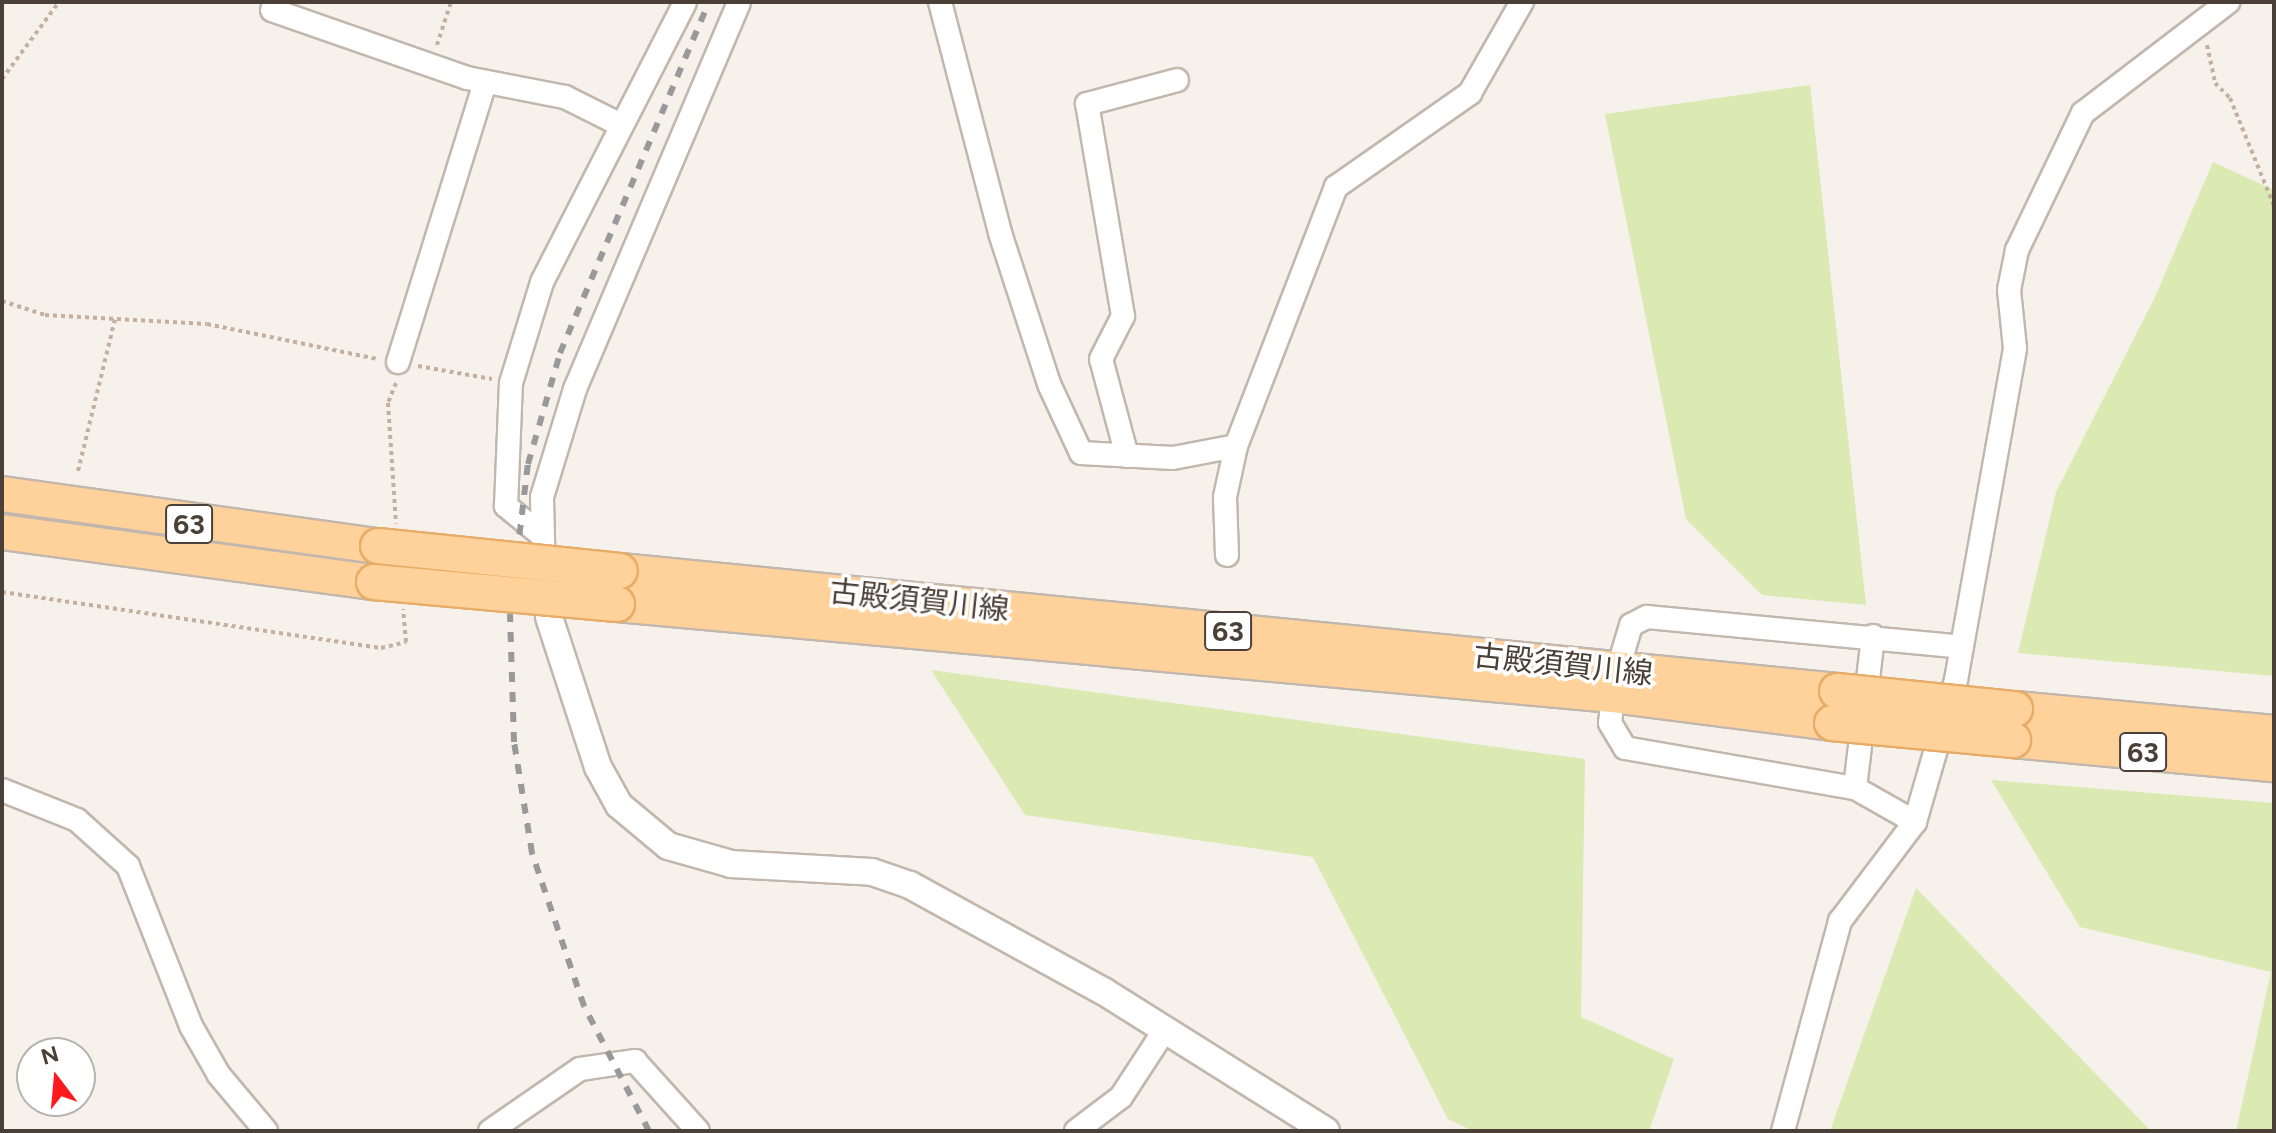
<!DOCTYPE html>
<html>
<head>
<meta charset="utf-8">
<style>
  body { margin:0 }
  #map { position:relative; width:2276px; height:1133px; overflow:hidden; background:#f6f1eb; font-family:Figtree,"Noto Sans JP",sans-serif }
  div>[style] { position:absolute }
  .green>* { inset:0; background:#dbeab3 }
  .path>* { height:4px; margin-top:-2px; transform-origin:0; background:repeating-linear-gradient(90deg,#c4b09e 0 4px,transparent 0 8px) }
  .roads { filter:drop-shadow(2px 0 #c2b7ad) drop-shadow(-2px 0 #c2b7ad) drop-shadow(0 2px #c2b7ad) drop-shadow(0 -2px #c2b7ad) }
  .minor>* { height:22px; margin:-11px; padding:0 11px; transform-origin:11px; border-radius:11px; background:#fff }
  .tertiary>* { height:26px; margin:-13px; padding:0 13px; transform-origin:13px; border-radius:13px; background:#fff }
  .primary>* { height:34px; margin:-17px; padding:0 17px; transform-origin:17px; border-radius:17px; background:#ffd29b }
  .rail>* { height:6px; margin-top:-3px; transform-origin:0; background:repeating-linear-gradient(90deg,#999 0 10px,transparent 0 20px) }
  .bridges { filter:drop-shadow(2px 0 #e7ac67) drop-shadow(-2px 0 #e7ac67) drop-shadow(0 2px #e7ac67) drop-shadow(0 -2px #e7ac67) }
  .primary-bridge>* { height:34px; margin:-17px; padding:0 17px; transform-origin:17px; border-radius:17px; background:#ffd29b }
  span { translate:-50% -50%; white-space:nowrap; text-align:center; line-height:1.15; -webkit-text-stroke:7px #fff; paint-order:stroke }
  .shield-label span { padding:2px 6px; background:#fff; border:2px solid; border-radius:6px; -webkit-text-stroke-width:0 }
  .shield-label { font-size:28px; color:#4a4038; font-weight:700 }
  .street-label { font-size:30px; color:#4a4038 }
  .frame { position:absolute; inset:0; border:4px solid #4a4038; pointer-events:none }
  .north { position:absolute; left:16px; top:1037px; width:80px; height:80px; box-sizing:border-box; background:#fff; border:2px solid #b7b3af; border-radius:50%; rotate:344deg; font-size:22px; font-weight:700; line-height:32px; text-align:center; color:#4a4038 }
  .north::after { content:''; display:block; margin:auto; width:28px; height:36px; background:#ff191c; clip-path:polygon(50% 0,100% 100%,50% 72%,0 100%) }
</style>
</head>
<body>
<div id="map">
  <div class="green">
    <i style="clip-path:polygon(1810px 85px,1866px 605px,1762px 595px,1686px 519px,1605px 114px)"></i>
    <i style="clip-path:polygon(2213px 162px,2274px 190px,2274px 676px,2018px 653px,2056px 492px,2155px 297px)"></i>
    <i style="clip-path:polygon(931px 670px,1585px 759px,1581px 1017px,1674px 1059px,1649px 1131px,1473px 1131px,1448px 1119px,1313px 857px,1025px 815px)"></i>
    <i style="clip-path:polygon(1991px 780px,2274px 803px,2274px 1131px,2236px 1131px,2271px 972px,2080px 927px)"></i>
    <i style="clip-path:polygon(1916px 888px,2151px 1131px,1830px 1131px)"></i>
  </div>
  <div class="path">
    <i style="left:437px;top:45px;width:45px;rotate:-72deg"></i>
    <i style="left:2207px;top:45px;width:39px;rotate:78deg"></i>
    <i style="left:2215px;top:83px;width:21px;rotate:45deg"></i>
    <i style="left:2230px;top:98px;width:117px;rotate:67.8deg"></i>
    <i style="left:2px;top:79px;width:96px;rotate:-53.5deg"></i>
    <i style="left:2px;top:301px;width:45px;rotate:18deg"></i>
    <i style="left:45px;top:315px;width:162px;rotate:3.2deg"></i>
    <i style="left:207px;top:324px;width:175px;rotate:11.6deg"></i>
    <i style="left:418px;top:366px;width:75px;rotate:10deg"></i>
    <i style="left:396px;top:383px;width:22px;rotate:112deg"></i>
    <i style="left:388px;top:403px;width:121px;rotate:86.2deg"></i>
    <i style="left:78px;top:471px;width:156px;rotate:-76.3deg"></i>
    <i style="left:2px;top:592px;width:383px;rotate:8.4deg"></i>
    <i style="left:381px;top:648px;width:26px;rotate:-13deg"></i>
    <i style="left:406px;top:642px;width:33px;rotate:-95deg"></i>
  </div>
  <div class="roads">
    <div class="minor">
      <i style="left:940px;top:2px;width:239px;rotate:75.4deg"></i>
      <i style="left:1000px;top:233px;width:159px;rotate:72deg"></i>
      <i style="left:1049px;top:384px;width:76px;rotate:65.1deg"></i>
      <i style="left:1081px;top:453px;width:92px;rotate:3.1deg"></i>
      <i style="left:1173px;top:458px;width:64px;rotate:-10.8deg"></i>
      <i style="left:272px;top:10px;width:207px;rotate:19.2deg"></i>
      <i style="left:467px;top:78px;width:100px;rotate:11deg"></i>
      <i style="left:565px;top:97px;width:63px;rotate:26.6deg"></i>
      <i style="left:398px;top:362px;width:293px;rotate:-72.7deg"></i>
      <i style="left:1127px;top:456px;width:100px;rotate:-105deg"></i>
      <i style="left:1101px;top:359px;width:48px;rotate:-62.9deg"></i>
      <i style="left:1123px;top:316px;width:215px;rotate:-99.6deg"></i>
      <i style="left:1087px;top:104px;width:93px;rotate:-14.9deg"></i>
      <i style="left:539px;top:533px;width:43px;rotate:-140.7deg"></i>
      <i style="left:506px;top:506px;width:123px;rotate:-87.7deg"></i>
      <i style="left:511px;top:383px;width:106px;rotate:-72.9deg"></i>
      <i style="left:542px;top:282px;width:314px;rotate:-62.9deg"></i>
      <i style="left:1227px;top:555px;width:58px;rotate:-92deg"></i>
      <i style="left:1225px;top:497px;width:52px;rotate:-77.8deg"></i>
      <i style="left:1236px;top:446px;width:278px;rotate:-68.9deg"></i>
      <i style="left:1336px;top:187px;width:164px;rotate:-35deg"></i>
      <i style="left:1470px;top:93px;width:105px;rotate:-60.3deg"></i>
      <i style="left:544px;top:576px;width:79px;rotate:-91.5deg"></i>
      <i style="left:542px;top:497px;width:113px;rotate:-73deg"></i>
      <i style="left:575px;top:389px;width:420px;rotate:-67deg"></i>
      <i style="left:1617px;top:672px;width:49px;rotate:-73.4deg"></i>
      <i style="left:1631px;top:625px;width:18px;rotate:-27deg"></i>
      <i style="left:1647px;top:617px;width:316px;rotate:5.4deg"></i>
      <i style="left:1613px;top:695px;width:28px;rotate:96deg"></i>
      <i style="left:1610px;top:723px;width:29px;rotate:59deg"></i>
      <i style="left:1625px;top:748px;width:233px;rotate:9.9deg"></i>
      <i style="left:1855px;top:788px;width:69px;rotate:29.5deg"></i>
      <i style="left:1855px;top:788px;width:153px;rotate:-83.2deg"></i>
      <i style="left:2px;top:790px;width:81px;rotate:21.8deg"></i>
      <i style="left:77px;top:820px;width:69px;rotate:42deg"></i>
      <i style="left:128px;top:866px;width:172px;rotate:68.5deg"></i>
      <i style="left:191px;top:1026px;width:56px;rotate:60.3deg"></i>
      <i style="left:219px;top:1075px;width:73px;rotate:50deg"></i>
      <i style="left:490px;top:1131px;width:109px;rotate:-34.6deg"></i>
      <i style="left:580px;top:1069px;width:56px;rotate:-8.3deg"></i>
      <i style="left:635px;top:1061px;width:94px;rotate:48deg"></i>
      <i style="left:1076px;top:1131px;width:56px;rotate:-37.1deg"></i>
      <i style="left:1121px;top:1097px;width:75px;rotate:-56.9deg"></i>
      <i style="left:1783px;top:1131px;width:218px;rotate:-74.8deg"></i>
      <i style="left:1840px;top:921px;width:124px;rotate:-52.9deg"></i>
      <i style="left:1915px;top:822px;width:148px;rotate:-73.9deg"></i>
      <i style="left:1956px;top:680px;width:337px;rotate:-79.9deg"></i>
      <i style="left:2015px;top:348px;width:58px;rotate:-95.9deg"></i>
      <i style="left:2009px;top:290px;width:41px;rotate:-78.7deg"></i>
      <i style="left:2017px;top:250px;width:152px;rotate:-64.3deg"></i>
      <i style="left:2083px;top:113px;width:183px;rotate:-37.4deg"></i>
    </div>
    <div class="tertiary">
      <i style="left:549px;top:617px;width:158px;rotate:71.9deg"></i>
      <i style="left:598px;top:767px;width:43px;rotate:61.1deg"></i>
      <i style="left:619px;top:805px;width:64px;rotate:39.9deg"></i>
      <i style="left:668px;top:846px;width:66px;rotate:15.9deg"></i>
      <i style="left:731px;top:864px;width:141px;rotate:3.2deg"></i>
      <i style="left:872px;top:872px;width:40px;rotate:18.9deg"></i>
      <i style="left:910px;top:885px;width:220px;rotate:28.8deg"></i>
      <i style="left:1103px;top:991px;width:263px;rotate:32.1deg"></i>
    </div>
    <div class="primary">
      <i style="left:2px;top:494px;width:380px;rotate:7.9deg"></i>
      <i style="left:2px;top:532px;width:375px;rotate:7.7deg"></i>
      <i style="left:620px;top:571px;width:1223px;rotate:5.63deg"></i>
      <i style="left:617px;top:604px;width:1000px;rotate:5.22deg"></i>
      <i style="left:1613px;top:695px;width:221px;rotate:7.3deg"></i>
      <i style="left:2015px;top:709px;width:260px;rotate:5.3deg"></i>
      <i style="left:2013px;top:740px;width:262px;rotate:5.3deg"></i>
    </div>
  </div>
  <div class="rail">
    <i style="left:649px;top:1131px;width:141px;rotate:-117.5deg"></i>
    <i style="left:584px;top:1006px;width:162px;rotate:-108.8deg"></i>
    <i style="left:532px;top:853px;width:112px;rotate:-99.2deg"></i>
    <i style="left:514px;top:742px;width:128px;rotate:-91.8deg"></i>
    <i style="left:510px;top:614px;width:151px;rotate:-83.2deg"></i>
    <i style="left:528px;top:464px;width:116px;rotate:-73.9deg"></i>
    <i style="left:560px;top:353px;width:381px;rotate:-67deg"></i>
  </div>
  <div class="bridges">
    <div class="primary-bridge">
      <i style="left:378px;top:546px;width:243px;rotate:5.9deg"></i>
      <i style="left:374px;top:582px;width:244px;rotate:5.2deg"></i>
      <i style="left:1837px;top:691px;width:179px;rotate:5.8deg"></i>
      <i style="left:1832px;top:723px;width:182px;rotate:5.4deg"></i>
    </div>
  </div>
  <div class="shield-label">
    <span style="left:189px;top:524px">63</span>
    <span style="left:1228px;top:631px">63</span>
    <span style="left:2143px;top:752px">63</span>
  </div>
  <div class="street-label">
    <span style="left:919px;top:601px;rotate:6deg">古殿須賀川線</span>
    <span style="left:1563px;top:665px;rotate:6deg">古殿須賀川線</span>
  </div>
  <div class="frame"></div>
  <div class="north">N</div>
</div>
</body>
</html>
